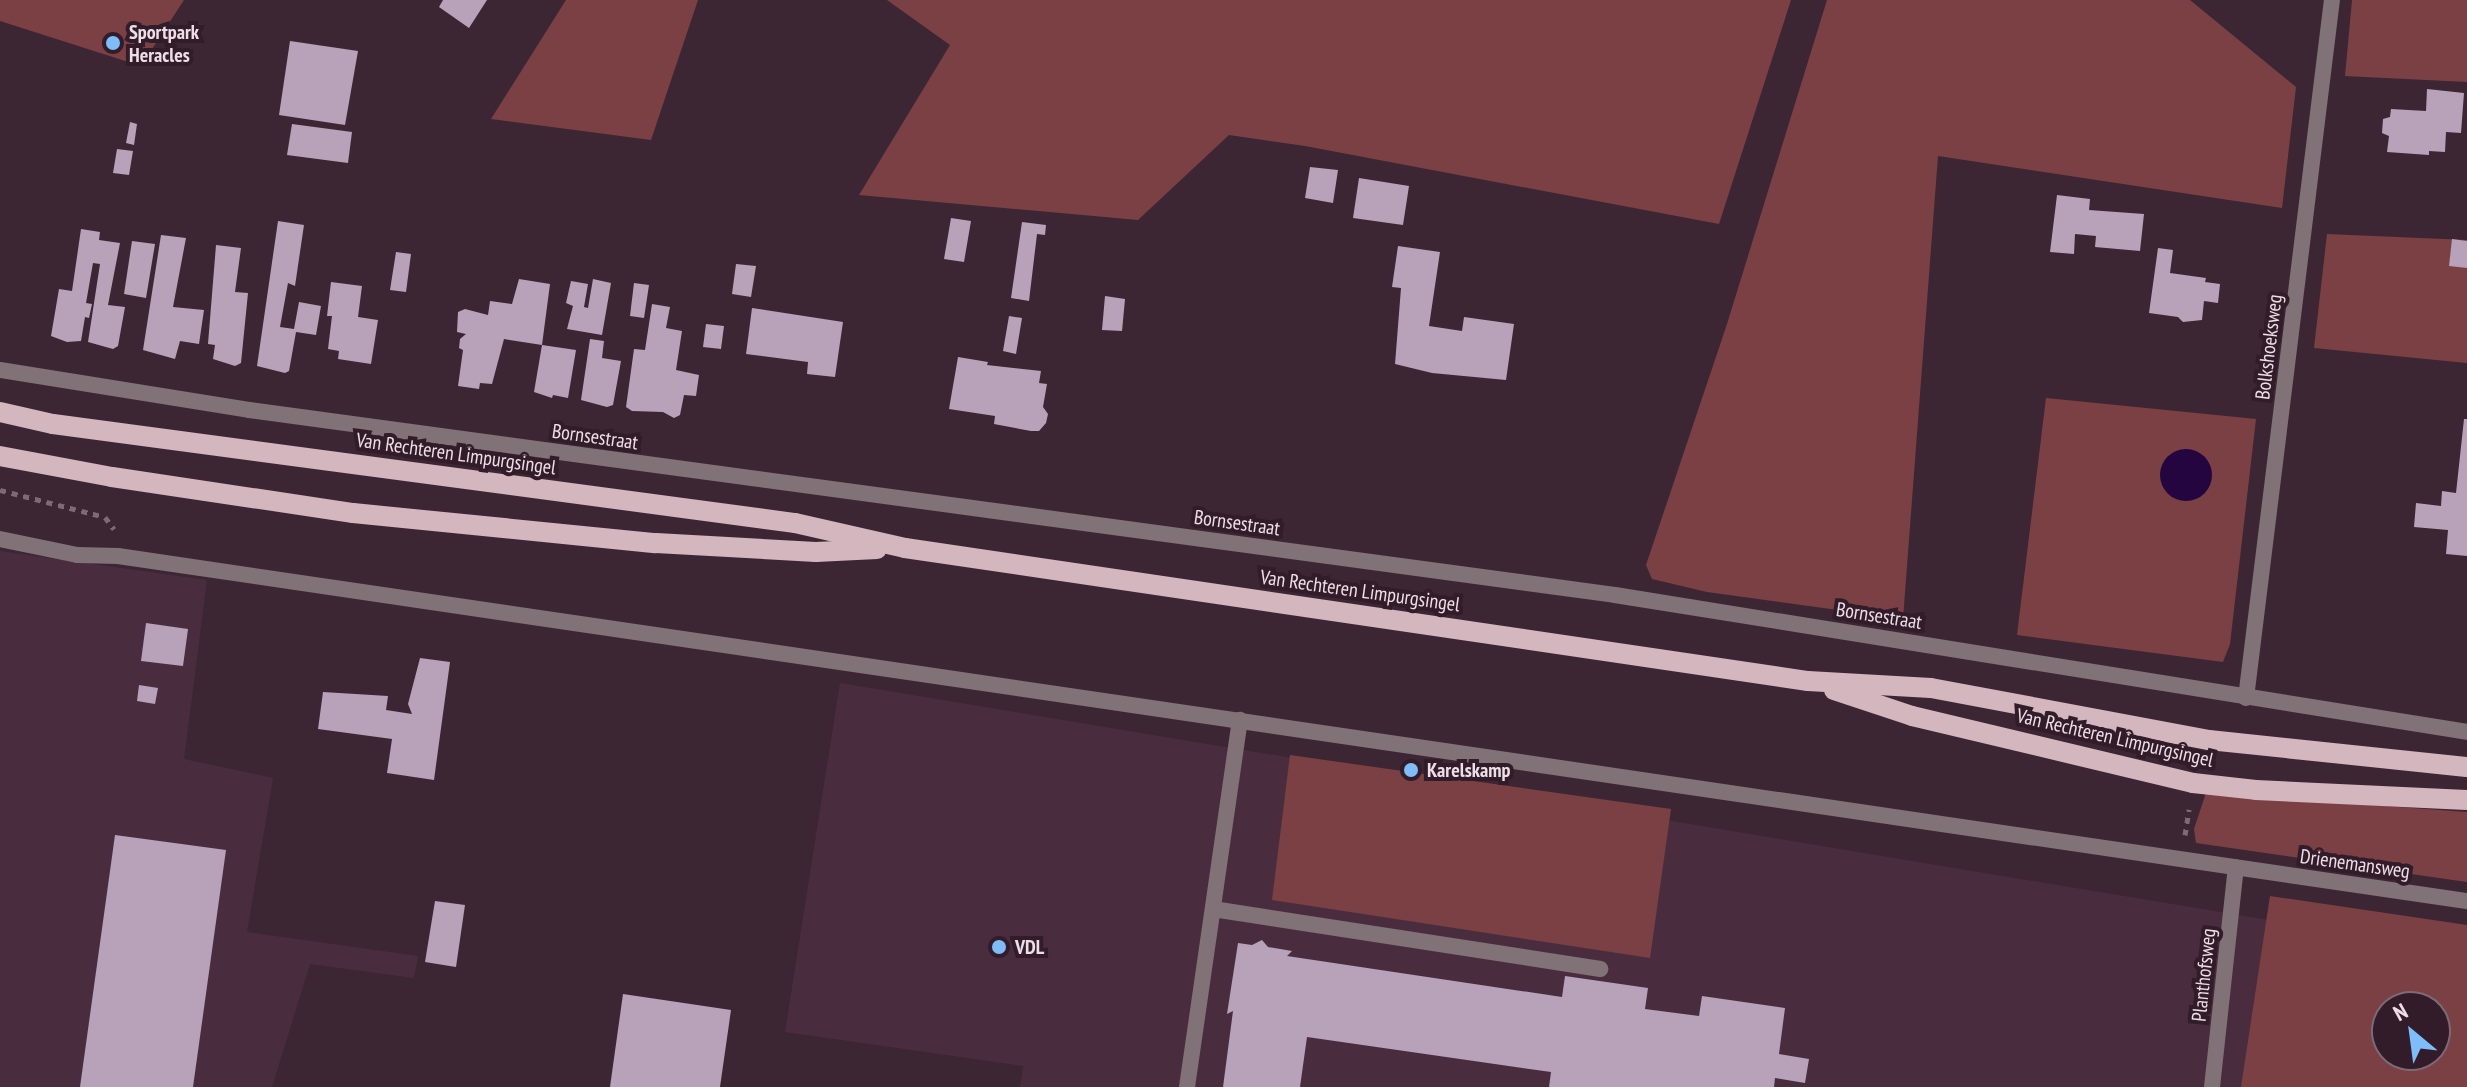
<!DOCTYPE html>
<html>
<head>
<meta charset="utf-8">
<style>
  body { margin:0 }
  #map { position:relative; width:2467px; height:1087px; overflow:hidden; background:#3c2634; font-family:"PT Sans Narrow",sans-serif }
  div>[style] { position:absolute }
  .built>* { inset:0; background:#492d3f }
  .green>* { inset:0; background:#7b4044 }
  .water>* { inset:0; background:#25053f }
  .round { border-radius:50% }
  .building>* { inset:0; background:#b7a2ba }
  .path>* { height:5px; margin-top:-2.5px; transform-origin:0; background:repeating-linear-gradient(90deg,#7d6a76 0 6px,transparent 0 12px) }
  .service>* { height:16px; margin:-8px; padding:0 8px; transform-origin:8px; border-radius:8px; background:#807276 }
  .minor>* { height:16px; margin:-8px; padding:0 8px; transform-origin:8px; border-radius:8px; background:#807276 }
  .primary>* { height:20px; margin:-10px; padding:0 10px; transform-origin:10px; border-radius:10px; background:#d3b6be }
  .dots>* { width:22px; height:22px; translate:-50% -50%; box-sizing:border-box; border:4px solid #321c2a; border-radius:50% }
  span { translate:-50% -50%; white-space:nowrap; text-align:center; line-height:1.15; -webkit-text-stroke:8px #321c2a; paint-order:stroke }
  .poi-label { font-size:20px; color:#eddee7; font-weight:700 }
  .left { translate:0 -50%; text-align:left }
  .street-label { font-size:20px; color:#eddee7 }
  .north { position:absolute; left:2371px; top:991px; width:80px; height:80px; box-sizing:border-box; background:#321c2a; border:2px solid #7d6a76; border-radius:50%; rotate:331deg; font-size:22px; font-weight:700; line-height:32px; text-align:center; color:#eddee7 }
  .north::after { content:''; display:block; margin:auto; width:28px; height:36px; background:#7fbdfa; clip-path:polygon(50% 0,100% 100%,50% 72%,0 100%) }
</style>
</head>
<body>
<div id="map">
  <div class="built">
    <i style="clip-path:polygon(0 551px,207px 580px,184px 759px,273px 778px,247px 932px,418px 956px,414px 978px,310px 964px,272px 1087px,0 1087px)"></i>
    <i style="clip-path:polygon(evenodd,840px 683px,2467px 953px,2467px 1087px,1020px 1087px,1023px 1066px,785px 1032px,840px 683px,2387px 1007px,2435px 1007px,2435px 1055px,2387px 1055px,2387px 1007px)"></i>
  </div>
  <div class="green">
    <i style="clip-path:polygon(0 0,184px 0,141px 66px,0 21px)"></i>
    <i style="clip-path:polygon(566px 0,698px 0,651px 140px,491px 119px)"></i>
    <i style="clip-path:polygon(887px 0,1791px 0,1719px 224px,1305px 146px,1229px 135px,1138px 220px,859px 195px,950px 45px)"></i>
    <i style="clip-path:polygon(1827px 0,2190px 0,2296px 87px,2282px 208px,1938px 156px,1903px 619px,1707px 592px,1652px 579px,1646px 565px,1727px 324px)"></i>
    <i style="clip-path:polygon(2352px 0,2467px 0,2467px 82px,2345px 76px)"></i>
    <i style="clip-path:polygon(2327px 234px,2467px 240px,2467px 363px,2314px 348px)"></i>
    <i style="clip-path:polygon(2046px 398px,2256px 419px,2230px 644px,2223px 662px,2017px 635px)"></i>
    <i style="clip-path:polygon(1290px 755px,1671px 809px,1650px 958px,1272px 900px)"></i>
    <i style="clip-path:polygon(2206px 793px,2467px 812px,2467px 882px,2196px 843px,2194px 829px)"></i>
    <i style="clip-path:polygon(evenodd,2270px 896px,2467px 925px,2467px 1087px,2241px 1087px,2270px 896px,2387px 1007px,2435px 1007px,2435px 1055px,2387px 1055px,2387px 1007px)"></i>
  </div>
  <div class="water">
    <i class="round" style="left:2160px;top:449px;width:52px;height:52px"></i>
  </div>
  <div class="building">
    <i style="clip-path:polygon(443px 0,487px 0,469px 28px,439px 7px)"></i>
    <i style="clip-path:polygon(290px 41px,358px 51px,345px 125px,279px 115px)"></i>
    <i style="clip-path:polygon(2427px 89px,2464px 93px,2461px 133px,2446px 132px,2445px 152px,2429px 151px,2429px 155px,2387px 152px,2389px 136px,2382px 133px,2383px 119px,2390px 117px,2391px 109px,2426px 111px)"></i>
    <i style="clip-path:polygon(130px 122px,137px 124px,134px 145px,126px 143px)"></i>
    <i style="clip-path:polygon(292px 124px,352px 132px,348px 163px,287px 155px)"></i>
    <i style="clip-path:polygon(117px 149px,133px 151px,129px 175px,113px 173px)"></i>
    <i style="clip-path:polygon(1310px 167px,1338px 170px,1333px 203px,1305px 198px)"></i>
    <i style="clip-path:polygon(1359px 178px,1409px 186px,1403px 225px,1353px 218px)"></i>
    <i style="clip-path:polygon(2057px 195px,2090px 199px,2089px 210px,2144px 214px,2140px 251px,2095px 247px,2096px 236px,2075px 234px,2074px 254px,2050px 252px)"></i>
    <i style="clip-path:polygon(951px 218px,971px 221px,964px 262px,944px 259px)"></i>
    <i style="clip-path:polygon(278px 221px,304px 225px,295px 286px,288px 283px,280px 327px,294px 329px,299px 302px,321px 306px,316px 335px,296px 332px,289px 371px,285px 373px,257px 366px)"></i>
    <i style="clip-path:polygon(1022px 222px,1046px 225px,1045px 235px,1037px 234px,1029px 301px,1011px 298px)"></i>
    <i style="clip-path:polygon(81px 229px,100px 232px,99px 240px,120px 243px,108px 305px,125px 307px,118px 346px,113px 349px,88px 342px,100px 264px,93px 263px,86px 303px,92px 304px,89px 318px,85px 317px,81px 341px,67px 342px,51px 336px,59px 289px,72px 291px)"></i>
    <i style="clip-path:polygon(161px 235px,186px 238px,173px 307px,204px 310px,199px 344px,180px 341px,175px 359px,143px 350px)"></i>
    <i style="clip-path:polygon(2452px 239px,2467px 241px,2467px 268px,2449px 266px)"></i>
    <i style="clip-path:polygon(132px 241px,155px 244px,146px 298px,124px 294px)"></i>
    <i style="clip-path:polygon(216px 245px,241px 248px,235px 292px,248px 293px,241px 363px,235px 366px,213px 359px,215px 345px,208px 344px)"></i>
    <i style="clip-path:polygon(1398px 246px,1440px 252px,1429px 326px,1462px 331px,1464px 317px,1514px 324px,1506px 380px,1432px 373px,1395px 364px,1401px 288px,1392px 287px)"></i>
    <i style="clip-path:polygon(2158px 248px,2173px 250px,2170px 273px,2206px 278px,2205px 282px,2220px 284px,2218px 303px,2204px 301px,2202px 320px,2183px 322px,2178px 317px,2149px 313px)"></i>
    <i style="clip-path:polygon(396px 252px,411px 254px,406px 292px,390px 290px)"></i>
    <i style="clip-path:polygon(736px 264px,756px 266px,751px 297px,732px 294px)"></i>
    <i style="clip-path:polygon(519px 279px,550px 284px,542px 345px,504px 339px,492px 384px,480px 383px,479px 389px,458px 386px,463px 350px,459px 348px,460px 339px,466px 334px,457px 332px,458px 312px,465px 309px,488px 315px,490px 301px,512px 304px)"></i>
    <i style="clip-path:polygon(593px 279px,611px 283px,602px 335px,567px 329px,573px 306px,566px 303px,571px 281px,588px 284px,584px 307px,588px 308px)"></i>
    <i style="clip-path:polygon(331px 282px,362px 286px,358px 317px,378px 320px,371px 364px,338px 359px,339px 351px,328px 349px,332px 316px,327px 316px)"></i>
    <i style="clip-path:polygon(634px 283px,649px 285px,644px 318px,630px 316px)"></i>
    <i style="clip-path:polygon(1105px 296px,1125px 299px,1122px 331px,1102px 330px)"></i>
    <i style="clip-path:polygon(652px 304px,670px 307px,666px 328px,682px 331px,676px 370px,699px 375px,696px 396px,684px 395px,680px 415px,674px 418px,663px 412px,632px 411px,626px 407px,634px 349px,645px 350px)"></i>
    <i style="clip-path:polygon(752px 308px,843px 322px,835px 377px,807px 374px,808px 362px,746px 354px)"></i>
    <i style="clip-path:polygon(1009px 316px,1022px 318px,1016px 354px,1003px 351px)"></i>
    <i style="clip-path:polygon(706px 324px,724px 326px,721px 349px,703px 347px)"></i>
    <i style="clip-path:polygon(590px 339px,604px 341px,602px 358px,621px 361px,613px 405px,607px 407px,581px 400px)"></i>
    <i style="clip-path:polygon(542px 345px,576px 350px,568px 398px,553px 395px,552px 398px,534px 392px)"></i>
    <i style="clip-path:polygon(958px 357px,988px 362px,987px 365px,1041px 371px,1039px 383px,1047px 384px,1043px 407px,1048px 414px,1046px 423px,1039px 431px,1031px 431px,994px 424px,995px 416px,949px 409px)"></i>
    <i style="clip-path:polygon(2464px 419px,2467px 419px,2467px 556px,2446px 554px,2448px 530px,2414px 527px,2416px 503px,2441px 506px,2442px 491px,2456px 493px)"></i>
    <i style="clip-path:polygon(146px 623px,188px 629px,183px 666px,141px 661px)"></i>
    <i style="clip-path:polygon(420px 658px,450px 662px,434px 780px,387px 773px,392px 739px,318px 729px,323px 692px,388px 696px,386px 710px,412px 714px,408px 704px)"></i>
    <i style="clip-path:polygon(139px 685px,158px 688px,155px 704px,137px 701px)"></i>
    <i style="clip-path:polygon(115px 835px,226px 850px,193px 1087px,80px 1087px)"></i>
    <i style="clip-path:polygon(435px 901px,465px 905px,456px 967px,425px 962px)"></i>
    <i style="clip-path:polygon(1262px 940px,1268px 947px,1292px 951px,1287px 956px,1562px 997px,1565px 976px,1648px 988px,1645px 1009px,1699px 1016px,1702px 996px,1785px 1008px,1779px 1054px,1809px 1059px,1805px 1083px,1775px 1078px,1774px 1087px,1549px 1087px,1551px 1072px,1307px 1037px,1300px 1087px,1223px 1087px,1233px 1011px,1227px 1014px,1238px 943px,1252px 945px)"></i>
    <i style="clip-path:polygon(623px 994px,731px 1010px,720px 1087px,610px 1087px)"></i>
  </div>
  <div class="path">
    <i style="left:0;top:490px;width:108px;rotate:14.4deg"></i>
    <i style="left:105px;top:517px;width:15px;rotate:53deg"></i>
    <i style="left:2185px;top:835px;width:26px;rotate:-81deg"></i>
  </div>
  <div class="service">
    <i style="left:1213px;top:909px;width:392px;rotate:8.8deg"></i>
    <i style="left:1187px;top:1087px;width:371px;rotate:-81.8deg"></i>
  </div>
  <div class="minor">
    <i style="left:0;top:370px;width:252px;rotate:9.1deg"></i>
    <i style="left:249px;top:410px;width:1378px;rotate:7.71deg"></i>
    <i style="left:1615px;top:595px;width:863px;rotate:9.13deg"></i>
    <i style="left:0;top:539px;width:79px;rotate:11.7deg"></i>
    <i style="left:77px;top:555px;width:41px;rotate:1.4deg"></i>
    <i style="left:118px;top:556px;width:2374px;rotate:8.36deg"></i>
    <i style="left:2246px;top:698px;width:703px;rotate:-82.98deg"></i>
    <i style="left:2212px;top:1087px;width:221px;rotate:-83.8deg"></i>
  </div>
  <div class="primary">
    <i style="left:0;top:412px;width:54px;rotate:12.8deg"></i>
    <i style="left:53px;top:424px;width:749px;rotate:7.6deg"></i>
    <i style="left:795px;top:523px;width:113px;rotate:12.8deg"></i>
    <i style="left:905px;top:548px;width:913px;rotate:8.38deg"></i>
    <i style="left:1808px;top:681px;width:123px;rotate:3.3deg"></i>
    <i style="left:1931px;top:688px;width:283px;rotate:10.6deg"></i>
    <i style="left:2209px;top:740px;width:259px;rotate:6deg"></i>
    <i style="left:0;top:456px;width:114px;rotate:10.6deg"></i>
    <i style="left:112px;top:477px;width:244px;rotate:8.5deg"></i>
    <i style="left:353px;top:513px;width:304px;rotate:5.7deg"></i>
    <i style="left:656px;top:543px;width:160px;rotate:3.2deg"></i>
    <i style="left:816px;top:552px;width:61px;rotate:-2.8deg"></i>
    <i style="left:1834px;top:690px;width:82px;rotate:18.4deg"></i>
    <i style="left:1912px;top:716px;width:289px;rotate:13.4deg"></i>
    <i style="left:2193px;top:783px;width:63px;rotate:6.3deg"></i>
    <i style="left:2256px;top:790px;width:211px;rotate:2.7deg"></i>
  </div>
  <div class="dots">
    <i style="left:113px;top:43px;background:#7fbdfa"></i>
    <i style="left:1411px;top:770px;background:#7fbdfa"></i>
    <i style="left:999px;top:947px;background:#7fbdfa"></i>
  </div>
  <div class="poi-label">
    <span class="left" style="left:129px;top:44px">Sportpark<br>Heracles</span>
    <span class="left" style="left:1427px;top:770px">Karelskamp</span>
    <span class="left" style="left:1015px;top:947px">VDL</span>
  </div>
  <div class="street-label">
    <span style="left:2269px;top:347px;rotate:-83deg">Bolkshoeksweg</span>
    <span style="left:595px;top:437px;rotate:8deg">Bornsestraat</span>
    <span style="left:456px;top:454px;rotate:8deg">Van Rechteren Limpurgsingel</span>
    <span style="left:1237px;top:523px;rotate:8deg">Bornsestraat</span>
    <span style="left:1360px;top:591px;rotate:8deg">Van Rechteren Limpurgsingel</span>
    <span style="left:1879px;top:616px;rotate:9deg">Bornsestraat</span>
    <span style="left:2115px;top:738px;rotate:13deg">Van Rechteren Limpurgsingel</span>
    <span style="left:2355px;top:864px;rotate:8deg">Drienemansweg</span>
    <span style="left:2204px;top:975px;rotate:-84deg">Planthofsweg</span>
  </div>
  <div class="north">N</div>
</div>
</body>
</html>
